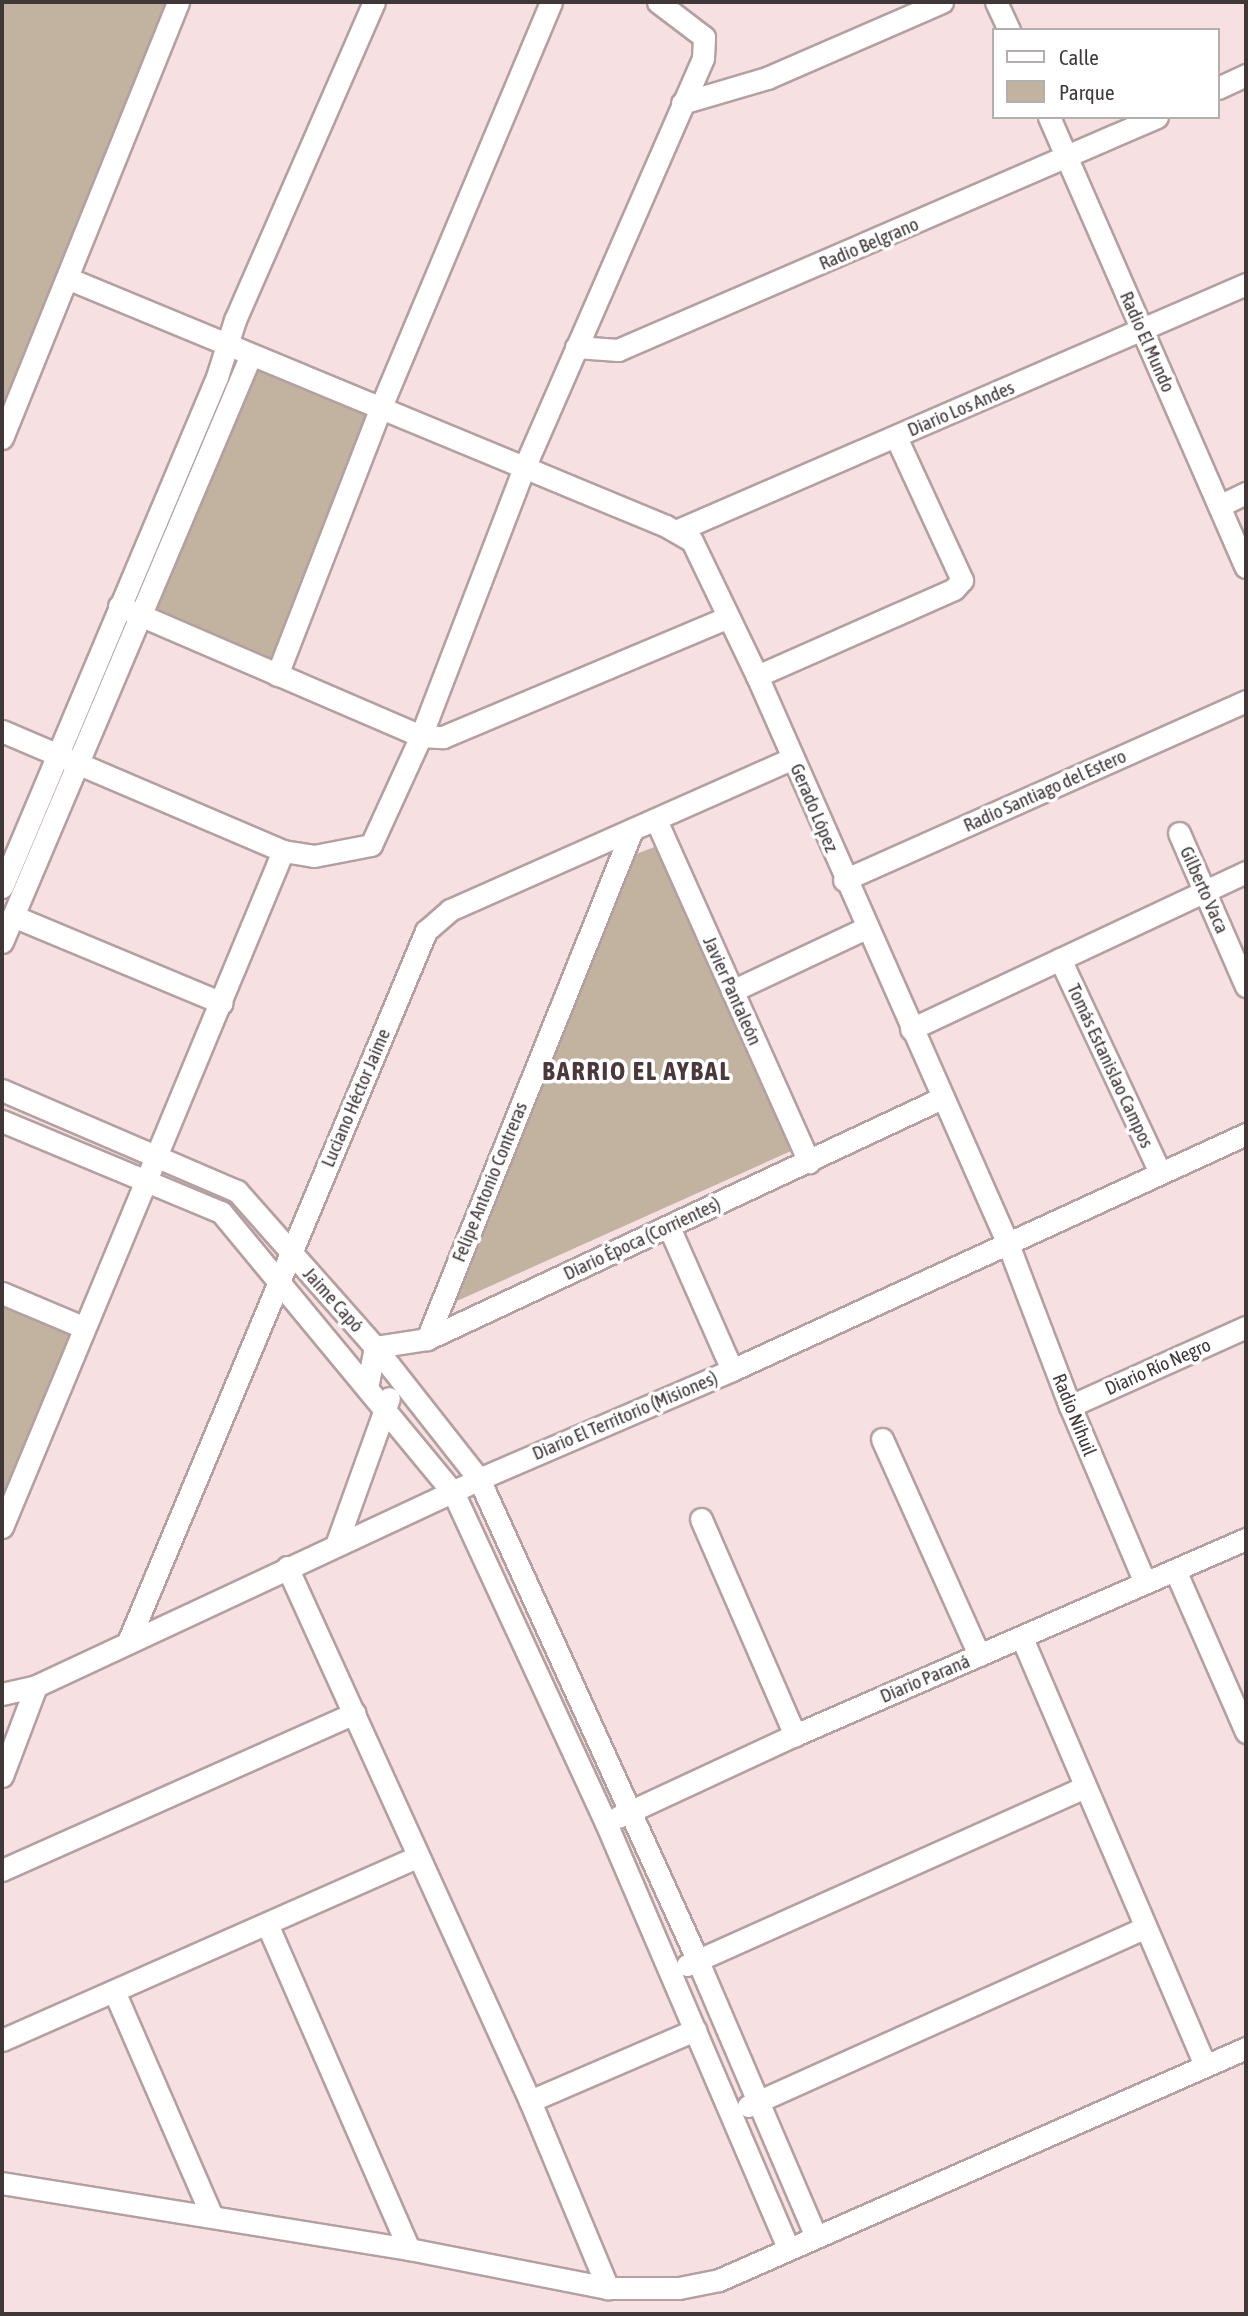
<!DOCTYPE html>
<html>
<head>
<meta charset="utf-8">
<style>
  body { margin:0 }
  #map { position:relative; width:1248px; height:2316px; overflow:hidden; background:#f7e0e2; font-family:"Asap Condensed",sans-serif }
  div>[style] { position:absolute }
  .green>* { inset:0; background:#c1b39f }
  .roads { filter:drop-shadow(2px 0 #b49fa1) drop-shadow(-2px 0 #b49fa1) drop-shadow(0 2px #b49fa1) drop-shadow(0 -2px #b49fa1) }
  .minor>* { height:21px; margin:-10.5px; padding:0 10.5px; transform-origin:10.5px; border-radius:10.5px; background:#fff }
  span { translate:-50% -50%; white-space:nowrap; text-align:center; line-height:1.15; -webkit-text-stroke:7px #fff; paint-order:stroke }
  .street-label { font-size:19px; color:#403738 }
  .district-label { font-size:26px; color:#4a383a; font-weight:700; letter-spacing:2px }
  .frame { position:absolute; inset:0; border:4px solid #403738; pointer-events:none }
  .legend { position:absolute; left:992px; top:28px; width:228px; height:91px; box-sizing:border-box; background:#fff; border:2px solid #b3afaf; margin:0; padding:9px 12px; list-style:none; font-size:21px; color:#403738 }
  .legend li { display:flex; align-items:center; gap:14px; height:35px }
  .legend b { width:35px; border:2px solid #b3afaf }
</style>
</head>
<body>
<div id="map">
  <div class="green">
    <i style="clip-path:polygon(2px 2px,177px 2px,2px 434px)"></i>
    <i style="clip-path:polygon(250px 358px,388px 413px,276px 675px,141px 615px)"></i>
    <i style="clip-path:polygon(657px 846px,791px 1151px,457px 1301px,636px 854px)"></i>
    <i style="clip-path:polygon(2px 1294px,82px 1328px,2px 1525px)"></i>
  </div>
  <div class="roads">
    <div class="minor">
      <i style="left:996px;top:2px;width:31px;rotate:65deg"></i>
      <i style="left:1218px;top:88px;width:31px;rotate:-25deg"></i>
      <i style="left:682px;top:103px;width:89px;rotate:-16.4deg"></i>
      <i style="left:767px;top:78px;width:191px;rotate:-23.5deg"></i>
      <i style="left:1049px;top:117px;width:491px;rotate:66.4deg"></i>
      <i style="left:67px;top:278px;width:648px;rotate:22.49deg"></i>
      <i style="left:666px;top:526px;width:30px;rotate:30deg"></i>
      <i style="left:692px;top:541px;width:150px;rotate:64.3deg"></i>
      <i style="left:757px;top:676px;width:621px;rotate:66.16deg"></i>
      <i style="left:1008px;top:1244px;width:173px;rotate:69.1deg"></i>
      <i style="left:1070px;top:1406px;width:192px;rotate:67deg"></i>
      <i style="left:576px;top:347px;width:42px;rotate:4.1deg"></i>
      <i style="left:618px;top:350px;width:587px;rotate:-23.38deg"></i>
      <i style="left:2px;top:438px;width:470px;rotate:-68deg"></i>
      <i style="left:1219px;top:506px;width:30px;rotate:-26deg"></i>
      <i style="left:676px;top:531px;width:621px;rotate:-23.43deg"></i>
      <i style="left:119px;top:606px;width:329px;rotate:23.3deg"></i>
      <i style="left:421px;top:736px;width:22px;rotate:3deg"></i>
      <i style="left:443px;top:737px;width:309px;rotate:-22.8deg"></i>
      <i style="left:277px;top:675px;width:285px;rotate:-68.8deg"></i>
      <i style="left:380px;top:409px;width:441px;rotate:-67.2deg"></i>
      <i style="left:757px;top:676px;width:215px;rotate:-23.8deg"></i>
      <i style="left:954px;top:589px;width:12px;rotate:-48deg"></i>
      <i style="left:962px;top:580px;width:157px;rotate:-114.8deg"></i>
      <i style="left:2px;top:731px;width:306px;rotate:23.1deg"></i>
      <i style="left:283px;top:851px;width:31px;rotate:9deg"></i>
      <i style="left:314px;top:856px;width:58px;rotate:-10.9deg"></i>
      <i style="left:371px;top:845px;width:120px;rotate:-65.4deg"></i>
      <i style="left:421px;top:736px;width:287px;rotate:-69deg"></i>
      <i style="left:524px;top:468px;width:447px;rotate:-66.4deg"></i>
      <i style="left:703px;top:58px;width:21px;rotate:-87deg"></i>
      <i style="left:704px;top:37px;width:58px;rotate:-142.7deg"></i>
      <i style="left:656px;top:820px;width:375px;rotate:65.9deg"></i>
      <i style="left:1179px;top:833px;width:167px;rotate:66.4deg"></i>
      <i style="left:844px;top:880px;width:440px;rotate:-24deg"></i>
      <i style="left:2px;top:887px;width:553px;rotate:-67.14deg"></i>
      <i style="left:217px;top:377px;width:60px;rotate:-72.5deg"></i>
      <i style="left:235px;top:320px;width:347px;rotate:-66.4deg"></i>
      <i style="left:13px;top:916px;width:226px;rotate:22.6deg"></i>
      <i style="left:2px;top:942px;width:635px;rotate:-67.03deg"></i>
      <i style="left:1060px;top:959px;width:235px;rotate:64.9deg"></i>
      <i style="left:732px;top:991px;width:148px;rotate:-25.2deg"></i>
      <i style="left:911px;top:1029px;width:370px;rotate:-25.1deg"></i>
      <i style="left:2px;top:1090px;width:256px;rotate:23.3deg"></i>
      <i style="left:237px;top:1191px;width:208px;rotate:48.5deg"></i>
      <i style="left:375px;top:1347px;width:168px;rotate:51.8deg"></i>
      <i style="left:479px;top:1479px;width:527px;rotate:65.57deg"></i>
      <i style="left:697px;top:1959px;width:301px;rotate:66.8deg"></i>
      <i style="left:2px;top:1121px;width:237px;rotate:22.6deg"></i>
      <i style="left:221px;top:1212px;width:364px;rotate:50.4deg"></i>
      <i style="left:453px;top:1492px;width:365px;rotate:65.2deg"></i>
      <i style="left:606px;top:1823px;width:462px;rotate:66.8deg"></i>
      <i style="left:669px;top:1227px;width:156px;rotate:66.2deg"></i>
      <i style="left:2px;top:1293px;width:88px;rotate:22.8deg"></i>
      <i style="left:427px;top:1339px;width:549px;rotate:-68.06deg"></i>
      <i style="left:367px;top:1388px;width:42px;rotate:-79deg"></i>
      <i style="left:375px;top:1347px;width:53px;rotate:-8.7deg"></i>
      <i style="left:427px;top:1339px;width:569px;rotate:-25.08deg"></i>
      <i style="left:1070px;top:1406px;width:193px;rotate:-24.2deg"></i>
      <i style="left:882px;top:1439px;width:237px;rotate:65.8deg"></i>
      <i style="left:701px;top:1519px;width:236px;rotate:66.5deg"></i>
      <i style="left:2px;top:1527px;width:732px;rotate:-67.43deg"></i>
      <i style="left:336px;top:1545px;width:156px;rotate:-70.2deg"></i>
      <i style="left:287px;top:1567px;width:587px;rotate:65.53deg"></i>
      <i style="left:530px;top:2101px;width:203px;rotate:67.4deg"></i>
      <i style="left:1175px;top:1570px;width:177px;rotate:66.3deg"></i>
      <i style="left:1022px;top:1638px;width:465px;rotate:66.8deg"></i>
      <i style="left:128px;top:1642px;width:771px;rotate:-67.26deg"></i>
      <i style="left:426px;top:931px;width:32px;rotate:-41deg"></i>
      <i style="left:450px;top:910px;width:375px;rotate:-23.9deg"></i>
      <i style="left:2px;top:1694px;width:35px;rotate:-13deg"></i>
      <i style="left:36px;top:1686px;width:489px;rotate:-25deg"></i>
      <i style="left:479px;top:1479px;width:275px;rotate:-23.3deg"></i>
      <i style="left:732px;top:1370px;width:566px;rotate:-24.66deg"></i>
      <i style="left:2px;top:1776px;width:96px;rotate:-69.3deg"></i>
      <i style="left:618px;top:1817px;width:195px;rotate:-24.9deg"></i>
      <i style="left:795px;top:1735px;width:492px;rotate:-23.5deg"></i>
      <i style="left:2px;top:1870px;width:386px;rotate:-24deg"></i>
      <i style="left:267px;top:1924px;width:355px;rotate:66.4deg"></i>
      <i style="left:687px;top:1965px;width:435px;rotate:-24.1deg"></i>
      <i style="left:114px;top:1991px;width:243px;rotate:66.5deg"></i>
      <i style="left:2px;top:2040px;width:453px;rotate:-23.8deg"></i>
      <i style="left:530px;top:2101px;width:180px;rotate:-23.3deg"></i>
      <i style="left:748px;top:2106px;width:436px;rotate:-24.2deg"></i>
      <i style="left:2px;top:2183px;width:412px;rotate:9.2deg"></i>
      <i style="left:409px;top:2249px;width:203px;rotate:11.1deg"></i>
      <i style="left:608px;top:2288px;width:71px"></i>
      <i style="left:679px;top:2288px;width:41px;rotate:-11.3deg"></i>
      <i style="left:719px;top:2280px;width:576px;rotate:-23.76deg"></i>
    </div>
  </div>
  <div class="street-label">
    <span style="left:869px;top:244px;rotate:-23deg">Radio Belgrano</span>
    <span style="left:1147px;top:342px;rotate:66deg">Radio El Mundo</span>
    <span style="left:961px;top:409px;rotate:-23deg">Diario Los Andes</span>
    <span style="left:1045px;top:791px;rotate:-24deg">Radio Santiago del Estero</span>
    <span style="left:814px;top:808px;rotate:67deg">Gerado López</span>
    <span style="left:1204px;top:890px;rotate:66deg">Gilberto Vaca</span>
    <span style="left:732px;top:991px;rotate:66deg">Javier Pantaleón</span>
    <span style="left:1110px;top:1066px;rotate:65deg">Tomás Estanislao Campos</span>
    <span style="left:356px;top:1098px;rotate:-67deg">Luciano Héctor Jaime</span>
    <span style="left:490px;top:1182px;rotate:-68deg">Felipe Antonio Contreras</span>
    <span style="left:642px;top:1239px;rotate:-25deg">Diario Época (Corrientes)</span>
    <span style="left:333px;top:1300px;rotate:48deg">Jaime Capó</span>
    <span style="left:1158px;top:1367px;rotate:-24deg">Diario Río Negro</span>
    <span style="left:1074px;top:1415px;rotate:68deg">Radio Nihuil</span>
    <span style="left:625px;top:1416px;rotate:-23deg">Diario El Territorio (Misiones)</span>
    <span style="left:925px;top:1679px;rotate:-23deg">Diario Paraná</span>
  </div>
  <div class="district-label">
    <span style="left:637px;top:1072px">BARRIO EL AYBAL</span>
  </div>
  <div class="frame"></div>
  <ul class="legend">
  <li><b style="height:9px;background:#fff"></b>Calle</li>
  <li><b style="height:19px;background:#c1b39f"></b>Parque</li>
  </ul>
</div>
</body>
</html>
